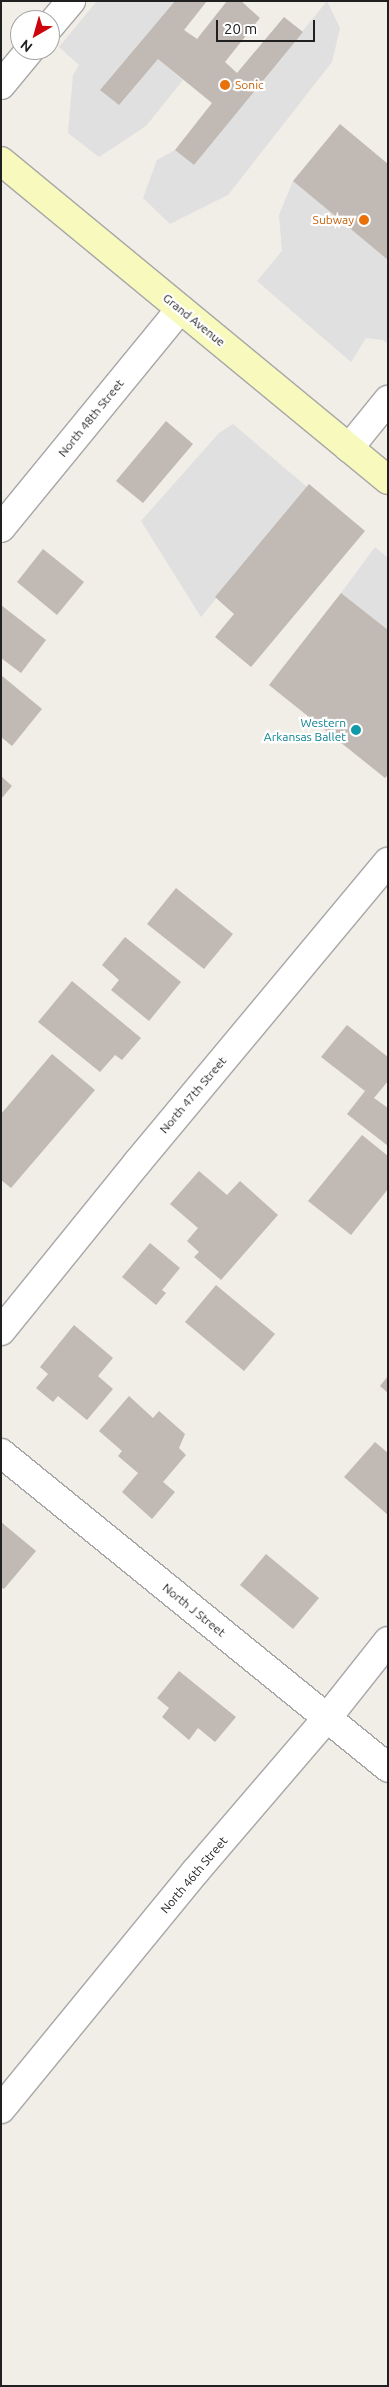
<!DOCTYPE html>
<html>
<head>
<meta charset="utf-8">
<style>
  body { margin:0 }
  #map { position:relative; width:389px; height:2387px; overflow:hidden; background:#f1ede7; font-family:Ubuntu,sans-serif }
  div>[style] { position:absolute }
  .parking>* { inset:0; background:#e0e0e0 }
  .building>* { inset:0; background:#c1b9b3 }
  .roads { filter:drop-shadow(1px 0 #a7a7a7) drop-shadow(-1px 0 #a7a7a7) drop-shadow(0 1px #a7a7a7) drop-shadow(0 -1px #a7a7a7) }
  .street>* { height:28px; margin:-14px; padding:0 14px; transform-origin:14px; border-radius:14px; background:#fff }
  .secondary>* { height:28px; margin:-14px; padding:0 14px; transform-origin:14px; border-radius:14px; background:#f8f9bd }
  .dots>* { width:14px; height:14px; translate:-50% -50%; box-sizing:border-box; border:2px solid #fff; border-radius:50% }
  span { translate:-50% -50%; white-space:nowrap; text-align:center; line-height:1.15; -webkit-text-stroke:4.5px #fff; paint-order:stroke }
  .food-label { font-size:12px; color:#c56008 }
  .left { translate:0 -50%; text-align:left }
  .right { translate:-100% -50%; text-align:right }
  .street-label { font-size:12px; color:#202020 }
  .culture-label { font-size:12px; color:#0d838f }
  .frame { position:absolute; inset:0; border:2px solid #202020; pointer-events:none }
  .north { position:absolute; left:10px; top:10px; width:50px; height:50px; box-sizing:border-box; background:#fff; border:1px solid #a6a6a6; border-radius:50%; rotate:218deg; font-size:14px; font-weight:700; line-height:20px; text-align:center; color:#202020 }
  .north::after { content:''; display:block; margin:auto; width:18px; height:22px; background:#cd040b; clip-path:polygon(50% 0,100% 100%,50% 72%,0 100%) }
  .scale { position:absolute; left:216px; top:20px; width:99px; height:22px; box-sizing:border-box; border:2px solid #202020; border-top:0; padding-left:6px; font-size:15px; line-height:18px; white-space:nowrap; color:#202020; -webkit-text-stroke:4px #fff; paint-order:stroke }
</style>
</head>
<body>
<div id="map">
  <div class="parking">
    <i style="clip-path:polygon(97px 1px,175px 1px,100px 90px,158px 59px,183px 80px,146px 126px,99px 157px,68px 133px,73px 75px,79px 65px,59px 47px)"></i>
    <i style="clip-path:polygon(327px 1px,340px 28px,332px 62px,228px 195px,170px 224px,143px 198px,157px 160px,175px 150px,194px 165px)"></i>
    <i style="clip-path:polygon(293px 181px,388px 260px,388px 344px,383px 340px,366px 338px,351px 362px,257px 281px,282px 251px,279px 215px)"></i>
    <i style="clip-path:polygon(233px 424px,307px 487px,201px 617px,141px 521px,219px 433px)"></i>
    <i style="clip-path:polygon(375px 547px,388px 558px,388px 630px,341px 593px)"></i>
  </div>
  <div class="building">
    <i style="clip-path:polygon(175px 1px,207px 1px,184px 30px,197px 39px,227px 1px,241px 1px,260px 18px,225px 62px,237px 73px,284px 17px,303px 32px,194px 165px,175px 150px,212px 103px,158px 59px,119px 105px,100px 90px)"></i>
    <i style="clip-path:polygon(340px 124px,388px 164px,388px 260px,293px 181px)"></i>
    <i style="clip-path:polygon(166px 421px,193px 444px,143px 503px,116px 481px)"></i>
    <i style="clip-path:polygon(309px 484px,365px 531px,251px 667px,215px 637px,234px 614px,215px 597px)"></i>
    <i style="clip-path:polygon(43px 549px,84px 582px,57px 615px,17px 582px)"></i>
    <i style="clip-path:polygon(341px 593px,388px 630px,388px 775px,385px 778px,269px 685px)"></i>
    <i style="clip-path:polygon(1px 605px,46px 640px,21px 673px,1px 658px)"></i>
    <i style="clip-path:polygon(1px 675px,42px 709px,12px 746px,1px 737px)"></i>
    <i style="clip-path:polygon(1px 776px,12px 786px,1px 799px)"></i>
    <i style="clip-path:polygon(176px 888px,233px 934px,204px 969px,147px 924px)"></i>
    <i style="clip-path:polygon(125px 937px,181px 982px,149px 1021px,111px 990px,119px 980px,102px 965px)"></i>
    <i style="clip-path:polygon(72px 981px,141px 1038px,122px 1060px,115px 1055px,100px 1072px,38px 1022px)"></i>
    <i style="clip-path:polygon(347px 1025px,388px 1057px,388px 1081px,374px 1098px,388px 1108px,388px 1146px,347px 1114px,365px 1091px,321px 1057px)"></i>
    <i style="clip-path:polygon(52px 1054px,95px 1090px,11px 1188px,1px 1180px,1px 1114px)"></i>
    <i style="clip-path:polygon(362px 1135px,388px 1156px,388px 1189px,351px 1235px,308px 1201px)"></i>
    <i style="clip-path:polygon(199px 1171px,227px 1195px,240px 1181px,278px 1215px,221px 1280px,194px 1257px,199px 1252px,187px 1241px,198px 1228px,170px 1204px)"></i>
    <i style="clip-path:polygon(150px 1243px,180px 1268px,162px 1290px,166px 1293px,156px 1305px,122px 1277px)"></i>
    <i style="clip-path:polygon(216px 1285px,275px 1334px,244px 1371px,185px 1322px)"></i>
    <i style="clip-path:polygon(74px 1325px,113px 1358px,98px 1376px,113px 1389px,87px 1420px,58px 1396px,53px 1402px,36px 1388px,48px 1374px,40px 1367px)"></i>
    <i style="clip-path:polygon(388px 1376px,388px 1393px,380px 1386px)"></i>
    <i style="clip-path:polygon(129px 1396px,153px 1418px,159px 1411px,185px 1434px,179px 1448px,186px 1455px,163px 1482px,175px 1492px,152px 1519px,122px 1492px,138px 1473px,118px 1456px,122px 1451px,99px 1431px)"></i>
    <i style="clip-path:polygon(375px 1442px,388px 1453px,388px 1515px,344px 1477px)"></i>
    <i style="clip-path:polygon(1px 1522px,36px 1551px,4px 1589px,1px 1587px)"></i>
    <i style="clip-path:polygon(266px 1554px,319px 1598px,293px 1629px,240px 1585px)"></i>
    <i style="clip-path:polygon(179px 1671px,236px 1717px,215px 1742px,198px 1728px,189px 1740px,162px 1717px,169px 1708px,157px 1698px)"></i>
  </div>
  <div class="roads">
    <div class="street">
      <i style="left:50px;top:26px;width:33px;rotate:-50deg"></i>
      <i style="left:1px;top:85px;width:45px;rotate:-50.4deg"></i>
      <i style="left:349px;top:448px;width:62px;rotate:-50.9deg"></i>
      <i style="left:1px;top:528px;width:283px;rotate:-50.7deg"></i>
      <i style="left:1px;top:1331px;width:216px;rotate:-51deg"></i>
      <i style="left:137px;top:1163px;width:392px;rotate:-50.2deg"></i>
      <i style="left:1px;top:1453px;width:499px;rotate:39.1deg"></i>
      <i style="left:1px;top:2109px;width:306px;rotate:-50.7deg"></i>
      <i style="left:195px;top:1872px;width:203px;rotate:-49.4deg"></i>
      <i style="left:327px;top:1718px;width:98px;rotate:-51.6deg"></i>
    </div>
    <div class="secondary">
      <i style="left:1px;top:161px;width:502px;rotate:39.5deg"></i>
    </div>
  </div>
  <div class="dots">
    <i style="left:225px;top:85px;background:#e8710a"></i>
    <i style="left:364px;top:220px;background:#e8710a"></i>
    <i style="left:356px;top:730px;background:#0f9aa8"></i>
  </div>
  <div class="food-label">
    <span class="left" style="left:235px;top:85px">Sonic</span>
    <span class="right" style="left:354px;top:220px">Subway</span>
  </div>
  <div class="street-label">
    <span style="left:194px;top:320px;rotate:39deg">Grand Avenue</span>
    <span style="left:91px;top:418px;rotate:-51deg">North 48th Street</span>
    <span style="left:193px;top:1095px;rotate:-50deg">North 47th Street</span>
    <span style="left:194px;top:1610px;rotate:39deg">North J Street</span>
    <span style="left:194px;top:1875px;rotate:-50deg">North 46th Street</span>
  </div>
  <div class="culture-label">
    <span class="right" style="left:346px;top:730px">Western<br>Arkansas Ballet</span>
  </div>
  <div class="frame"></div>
  <div class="north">N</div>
  <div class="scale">20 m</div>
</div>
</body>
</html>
